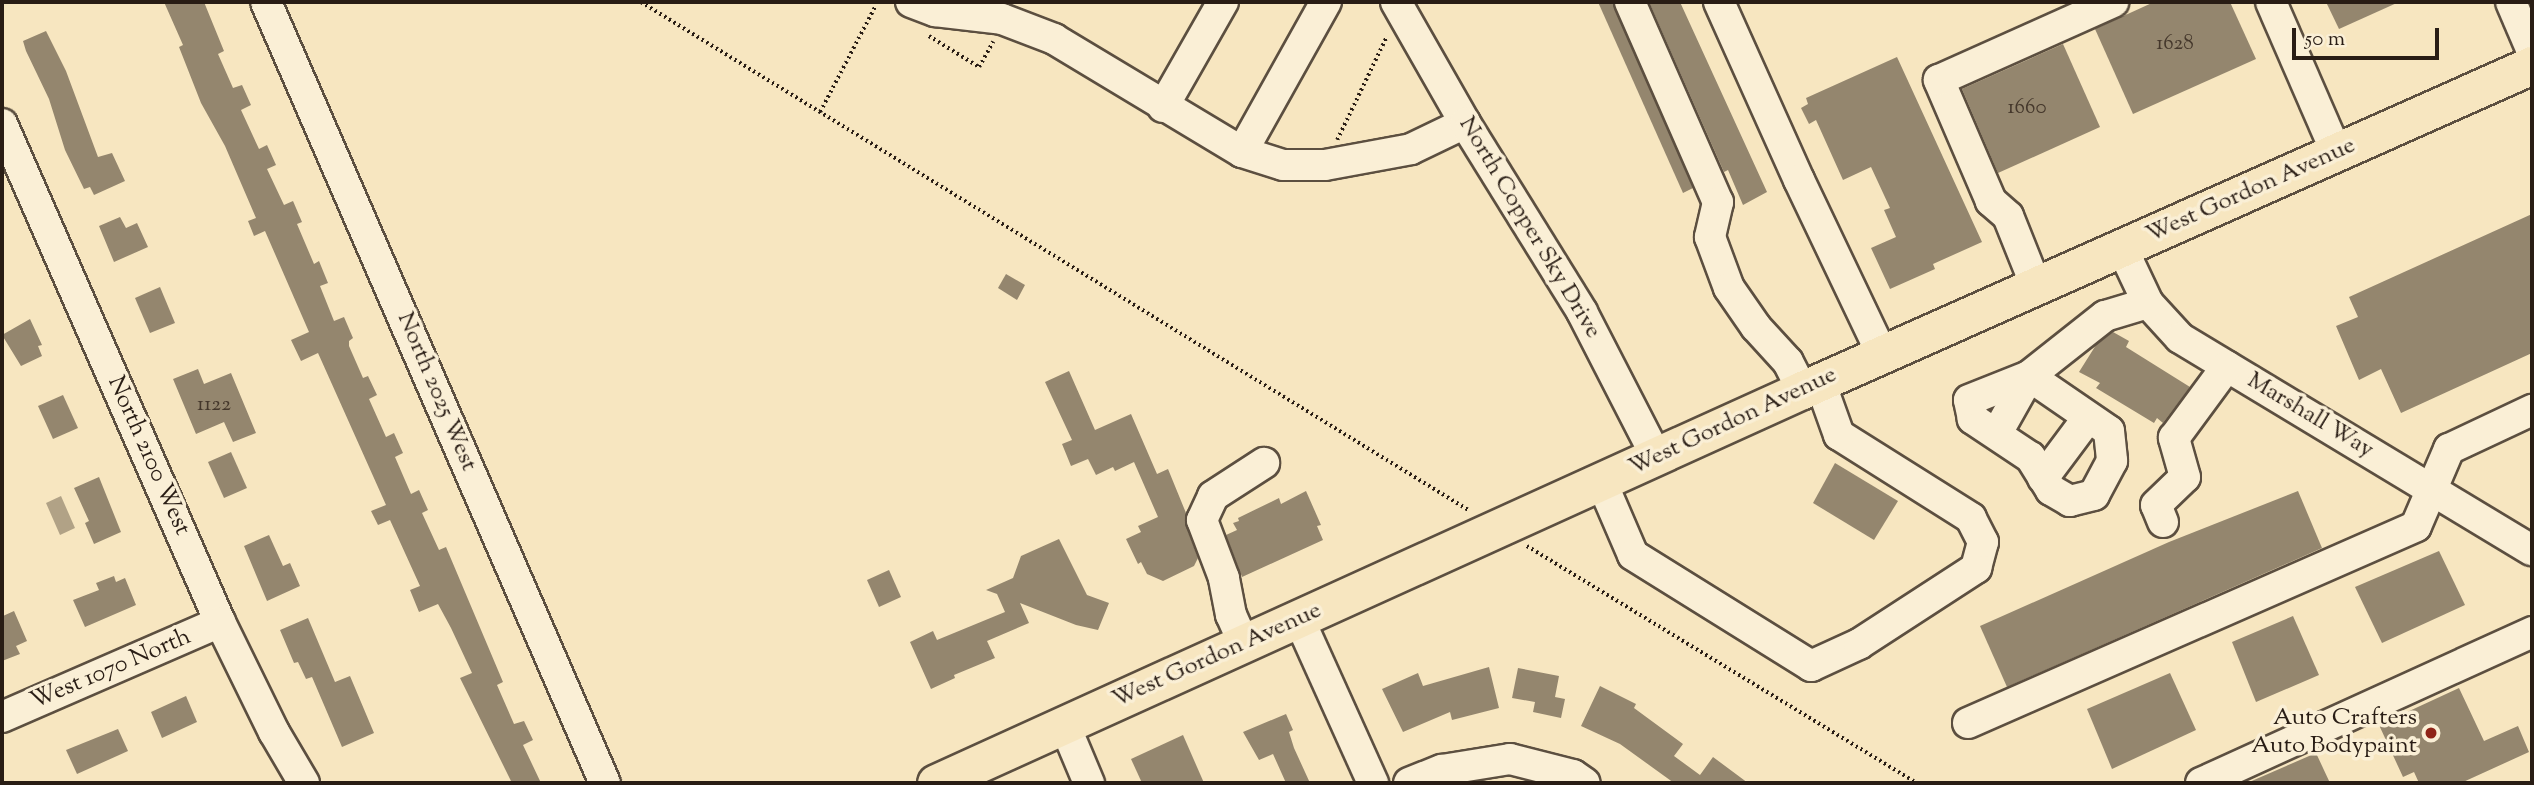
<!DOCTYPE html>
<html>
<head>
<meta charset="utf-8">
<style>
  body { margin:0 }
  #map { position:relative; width:2534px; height:785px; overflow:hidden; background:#f7e6c0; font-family:"Sorts Mill Goudy",serif }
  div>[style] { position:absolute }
  .water>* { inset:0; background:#b1a286 }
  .building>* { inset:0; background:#94866e }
  .path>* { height:3.5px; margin-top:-1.75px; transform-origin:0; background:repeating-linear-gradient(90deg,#291d15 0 2px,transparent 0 5.5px) }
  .roads { filter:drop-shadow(2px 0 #5c4f40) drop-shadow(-2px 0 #5c4f40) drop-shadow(0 2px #5c4f40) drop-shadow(0 -2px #5c4f40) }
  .minor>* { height:30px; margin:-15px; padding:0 15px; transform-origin:15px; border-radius:15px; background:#faefd6 }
  .major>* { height:37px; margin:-18.5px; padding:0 18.5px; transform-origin:18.5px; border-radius:18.5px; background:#f7e6c0 }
  .dots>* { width:19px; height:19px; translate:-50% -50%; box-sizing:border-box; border:4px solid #faefd6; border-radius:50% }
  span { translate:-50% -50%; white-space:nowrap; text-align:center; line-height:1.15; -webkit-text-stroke:7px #faefd6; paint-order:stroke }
  .number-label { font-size:21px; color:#44372b }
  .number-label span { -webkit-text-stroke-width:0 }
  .street-label { font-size:24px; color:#291d15 }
  .poi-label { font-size:24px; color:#291d15 }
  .right { translate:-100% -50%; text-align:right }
  .frame { position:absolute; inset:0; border:4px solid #291d15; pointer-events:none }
  .scale { position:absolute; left:2292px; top:28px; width:147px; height:32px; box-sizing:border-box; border:4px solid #291d15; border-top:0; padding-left:9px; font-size:21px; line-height:24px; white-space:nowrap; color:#291d15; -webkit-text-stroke:5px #faefd6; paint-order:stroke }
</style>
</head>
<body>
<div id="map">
  <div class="water">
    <i style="clip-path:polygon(61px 496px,75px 528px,60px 535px,46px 503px)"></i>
  </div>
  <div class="building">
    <i style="clip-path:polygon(164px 2px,204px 2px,224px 51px,218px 54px,233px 88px,242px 85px,251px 105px,241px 110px,259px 149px,267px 145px,276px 165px,267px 169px,284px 205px,293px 201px,302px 222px,297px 224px,314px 264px,319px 261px,328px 283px,320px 286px,334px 321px,344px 317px,353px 338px,349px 341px,349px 346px,363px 378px,368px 376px,377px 395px,369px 399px,386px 437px,394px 433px,403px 453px,395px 457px,411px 494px,419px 490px,428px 510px,422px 513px,439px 550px,446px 547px,503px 682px,497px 685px,514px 724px,524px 721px,533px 740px,523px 745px,541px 783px,512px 783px,460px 678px,472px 673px,451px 628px,438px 604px,419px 612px,410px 590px,420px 586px,390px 520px,378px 525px,371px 511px,386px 505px,318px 353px,301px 361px,291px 340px,309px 332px,265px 231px,254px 236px,248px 221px,256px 218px,225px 146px,201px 103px,179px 47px,183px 45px)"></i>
    <i style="clip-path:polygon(1598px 2px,1613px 2px,1693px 188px,1683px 193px)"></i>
    <i style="clip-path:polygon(1649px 2px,1680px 2px,1767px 192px,1743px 205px,1728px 170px,1724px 172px)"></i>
    <i style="clip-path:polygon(2154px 2px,2230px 2px,2256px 59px,2133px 114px,2095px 29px)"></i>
    <i style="clip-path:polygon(2326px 2px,2399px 2px,2339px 29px)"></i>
    <i style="clip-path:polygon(46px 31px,66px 71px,98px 157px,112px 153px,125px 181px,94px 195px,90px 187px,84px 189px,65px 150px,49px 99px,26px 51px,23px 41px)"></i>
    <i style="clip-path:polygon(2063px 44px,2100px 127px,1998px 173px,1962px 89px)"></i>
    <i style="clip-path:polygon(1897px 57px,1982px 242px,1933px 264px,1935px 269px,1890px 289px,1871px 248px,1896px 237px,1884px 210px,1890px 208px,1871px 167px,1843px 180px,1816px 120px,1809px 124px,1801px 108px,1808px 104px,1806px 98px)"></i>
    <i style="clip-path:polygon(2532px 214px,2532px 353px,2401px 413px,2381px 369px,2359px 380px,2336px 326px,2358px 317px,2349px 297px)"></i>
    <i style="clip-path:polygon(120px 217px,126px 228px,137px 223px,148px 247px,114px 262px,99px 226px)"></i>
    <i style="clip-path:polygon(1006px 274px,1025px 285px,1017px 300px,998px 288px)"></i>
    <i style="clip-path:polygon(160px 287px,175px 323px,150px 333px,135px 298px)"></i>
    <i style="clip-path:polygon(30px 319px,42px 345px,38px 346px,42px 356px,21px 366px,2px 335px)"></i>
    <i style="clip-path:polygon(2113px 332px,2129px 341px,2126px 347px,2190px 387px,2163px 423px,2157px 418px,2154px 423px,2096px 388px,2100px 383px,2079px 372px,2096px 345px)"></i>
    <i style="clip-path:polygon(198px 369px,204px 384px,231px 373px,256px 433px,233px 442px,224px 422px,196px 434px,173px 379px)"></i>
    <i style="clip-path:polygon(1069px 371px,1095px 430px,1131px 414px,1157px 474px,1168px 469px,1186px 513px,1186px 526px,1198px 558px,1194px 566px,1163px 581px,1147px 574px,1141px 562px,1138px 564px,1126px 539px,1141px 532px,1138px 526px,1158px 517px,1134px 462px,1115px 471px,1113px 467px,1096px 475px,1088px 459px,1071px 466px,1062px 444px,1072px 440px,1045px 382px)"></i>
    <i style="clip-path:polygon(63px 395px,78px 428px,53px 439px,38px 406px)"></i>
    <i style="clip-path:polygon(231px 452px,247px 488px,224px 498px,208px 462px)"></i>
    <i style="clip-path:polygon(1835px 463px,1898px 501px,1874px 540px,1813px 503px)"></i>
    <i style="clip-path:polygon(99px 477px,121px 532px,94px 544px,85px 523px,89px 521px,74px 488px)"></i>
    <i style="clip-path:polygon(1306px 491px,1321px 525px,1317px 526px,1323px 540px,1242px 577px,1226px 535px,1237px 530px,1233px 523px,1239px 521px,1238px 518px,1279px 498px,1281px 504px)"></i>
    <i style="clip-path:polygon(2298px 491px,2322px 548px,2007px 687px,1980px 626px,2169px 542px)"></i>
    <i style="clip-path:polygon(269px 535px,283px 566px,290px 563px,300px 586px,267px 601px,244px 546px)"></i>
    <i style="clip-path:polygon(1059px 539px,1087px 595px,1109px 603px,1098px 630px,1076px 625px,1020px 603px,1029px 623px,987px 641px,995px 658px,954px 675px,955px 678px,931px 689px,910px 642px,933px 631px,937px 640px,1005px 612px,997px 594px,986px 590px,1013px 578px,1021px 556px)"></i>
    <i style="clip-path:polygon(2439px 551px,2465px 605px,2382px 643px,2355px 587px)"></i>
    <i style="clip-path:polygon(889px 570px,901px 597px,879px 607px,867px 580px)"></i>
    <i style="clip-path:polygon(114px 576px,116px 582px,125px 578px,136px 605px,85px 627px,73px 600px,99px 590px,96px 583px)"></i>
    <i style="clip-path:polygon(14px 611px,27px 641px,16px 646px,20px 654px,2px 661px,2px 614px,3px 616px)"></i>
    <i style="clip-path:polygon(2293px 616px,2319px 675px,2256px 702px,2232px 642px)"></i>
    <i style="clip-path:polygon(308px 618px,335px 682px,350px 676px,374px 733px,342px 747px,312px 677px,306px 679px,298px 662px,294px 663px,280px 630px)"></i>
    <i style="clip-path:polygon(1489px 667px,1499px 708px,1452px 720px,1450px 712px,1403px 732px,1382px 689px,1418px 673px,1423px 686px)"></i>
    <i style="clip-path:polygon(1518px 668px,1559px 676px,1555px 697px,1565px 699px,1561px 718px,1533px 712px,1535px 702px,1512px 698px)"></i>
    <i style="clip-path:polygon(2170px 673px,2196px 730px,2112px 769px,2087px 709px)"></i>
    <i style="clip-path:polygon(1600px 686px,1636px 704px,1634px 708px,1683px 744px,1674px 756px,1700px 775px,1713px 757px,1748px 783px,1674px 783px,1620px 744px,1581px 726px)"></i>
    <i style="clip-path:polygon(2459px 688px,2484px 741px,2518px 726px,2529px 752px,2461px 783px,2419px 783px,2414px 772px,2403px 777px,2379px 725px)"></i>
    <i style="clip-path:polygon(186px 696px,197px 722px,162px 738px,151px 712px)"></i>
    <i style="clip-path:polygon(1286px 714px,1293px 730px,1289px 732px,1294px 748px,1310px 783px,1286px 783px,1273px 754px,1259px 760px,1243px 732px)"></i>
    <i style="clip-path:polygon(118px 729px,128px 751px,77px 774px,66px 750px)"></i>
    <i style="clip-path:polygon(1183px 735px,1204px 783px,1142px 783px,1131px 759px)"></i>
    <i style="clip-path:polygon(2316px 753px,2330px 783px,2247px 783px)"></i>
  </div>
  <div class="path">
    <i style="left:641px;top:2px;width:973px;rotate:31.55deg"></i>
    <i style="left:929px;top:36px;width:59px;rotate:31.8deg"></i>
    <i style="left:979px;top:67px;width:29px;rotate:-61deg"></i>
    <i style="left:820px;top:112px;width:119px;rotate:-62.4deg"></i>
    <i style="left:1337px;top:140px;width:115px;rotate:-64.3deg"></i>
    <i style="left:1527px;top:546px;width:456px;rotate:31.3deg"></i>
  </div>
  <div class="roads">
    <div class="minor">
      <i style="left:266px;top:2px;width:851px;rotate:66.54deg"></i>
      <i style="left:911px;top:2px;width:26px;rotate:21deg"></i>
      <i style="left:935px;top:11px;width:67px;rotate:6.8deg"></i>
      <i style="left:1002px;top:19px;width:56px;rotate:21deg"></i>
      <i style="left:1054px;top:39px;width:219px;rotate:31deg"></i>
      <i style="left:1242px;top:152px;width:43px;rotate:17.6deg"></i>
      <i style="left:1283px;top:165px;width:42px"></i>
      <i style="left:1325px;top:165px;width:87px;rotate:-10.5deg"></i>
      <i style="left:1411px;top:149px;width:60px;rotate:-25.7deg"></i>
      <i style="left:1396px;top:2px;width:139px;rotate:60.3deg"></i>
      <i style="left:1465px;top:123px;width:222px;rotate:58.2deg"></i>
      <i style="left:1582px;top:312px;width:164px;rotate:62.8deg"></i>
      <i style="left:1630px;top:2px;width:219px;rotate:66.3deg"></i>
      <i style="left:1718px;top:202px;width:36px;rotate:103deg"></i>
      <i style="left:1710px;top:237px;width:54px;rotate:69.6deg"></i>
      <i style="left:1729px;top:288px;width:47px;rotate:55.3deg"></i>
      <i style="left:1756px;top:327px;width:47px;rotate:47.6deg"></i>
      <i style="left:1788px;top:362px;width:31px;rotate:63deg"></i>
      <i style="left:1719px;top:2px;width:195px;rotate:65.8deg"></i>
      <i style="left:1799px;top:180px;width:193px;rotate:64.5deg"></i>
      <i style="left:2271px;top:2px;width:166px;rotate:66.5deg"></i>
      <i style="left:2511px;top:2px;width:53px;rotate:66.8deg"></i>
      <i style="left:1163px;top:107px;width:121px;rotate:-60.3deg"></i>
      <i style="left:2px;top:124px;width:544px;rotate:66.36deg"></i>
      <i style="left:220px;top:622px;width:123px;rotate:63.9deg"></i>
      <i style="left:274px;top:732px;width:59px;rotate:59.5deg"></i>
      <i style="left:1242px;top:152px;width:172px;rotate:-60.8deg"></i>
      <i style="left:2122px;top:248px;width:61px;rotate:64.7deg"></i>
      <i style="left:2148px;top:303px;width:47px;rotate:47.6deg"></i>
      <i style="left:2180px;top:338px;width:411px;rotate:31.1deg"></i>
      <i style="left:2036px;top:286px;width:75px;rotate:-111.8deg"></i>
      <i style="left:2008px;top:216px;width:23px;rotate:-139deg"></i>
      <i style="left:1991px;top:201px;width:132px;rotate:-113.3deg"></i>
      <i style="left:1939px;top:80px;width:191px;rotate:-24.1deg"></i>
      <i style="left:2029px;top:376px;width:97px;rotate:34.5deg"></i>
      <i style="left:2109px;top:431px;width:30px;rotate:84deg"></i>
      <i style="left:2112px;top:461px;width:38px;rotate:118deg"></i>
      <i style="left:2094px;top:495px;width:25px;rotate:166deg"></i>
      <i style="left:2070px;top:501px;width:22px;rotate:-150deg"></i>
      <i style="left:2051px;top:490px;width:39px;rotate:-122deg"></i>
      <i style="left:2030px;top:457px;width:69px;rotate:-146.3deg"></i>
      <i style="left:1973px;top:419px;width:19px;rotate:-102deg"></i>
      <i style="left:1969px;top:400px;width:65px;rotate:-21.8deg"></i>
      <i style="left:1997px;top:433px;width:65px;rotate:-60.7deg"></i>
      <i style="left:2029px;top:376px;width:97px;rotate:-38.3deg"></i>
      <i style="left:2105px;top:316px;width:45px;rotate:-16.8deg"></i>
      <i style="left:2043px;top:478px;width:74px;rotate:-53.3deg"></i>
      <i style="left:1602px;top:483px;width:78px;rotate:66.7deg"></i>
      <i style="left:1633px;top:555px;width:210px;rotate:31.9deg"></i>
      <i style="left:1811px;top:666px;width:53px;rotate:-24.6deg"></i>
      <i style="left:1859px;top:644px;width:140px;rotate:-33deg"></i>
      <i style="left:1976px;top:568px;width:27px;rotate:-75deg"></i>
      <i style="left:1983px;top:542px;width:27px;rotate:-117deg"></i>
      <i style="left:1971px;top:518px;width:156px;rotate:-147.8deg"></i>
      <i style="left:1839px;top:435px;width:56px;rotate:-109.7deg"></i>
      <i style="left:2163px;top:522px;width:18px;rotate:-112deg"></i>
      <i style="left:2156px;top:505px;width:40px;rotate:-44deg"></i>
      <i style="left:2185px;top:477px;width:41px;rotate:-105.8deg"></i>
      <i style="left:2174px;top:438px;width:89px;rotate:-53.6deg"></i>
      <i style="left:1299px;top:619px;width:180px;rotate:65.7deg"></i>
      <i style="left:1244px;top:644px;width:32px;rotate:-114deg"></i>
      <i style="left:1231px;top:615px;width:38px;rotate:-101deg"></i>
      <i style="left:1224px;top:578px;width:62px;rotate:-110.8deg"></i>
      <i style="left:1202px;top:520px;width:26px;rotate:-65deg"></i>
      <i style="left:1213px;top:496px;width:61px;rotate:-32.9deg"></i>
      <i style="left:2px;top:717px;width:238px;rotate:-23.5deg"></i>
      <i style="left:1968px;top:723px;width:489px;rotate:-23.7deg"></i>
      <i style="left:2416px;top:526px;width:84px;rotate:-66.8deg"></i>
      <i style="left:2449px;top:449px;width:92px;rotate:-25.2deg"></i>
      <i style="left:1065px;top:726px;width:62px;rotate:67.2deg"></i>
      <i style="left:1409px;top:783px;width:35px;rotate:-22deg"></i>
      <i style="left:1442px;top:770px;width:69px;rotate:-9.2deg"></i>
      <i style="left:1510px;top:759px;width:65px;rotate:14.3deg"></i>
      <i style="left:1573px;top:775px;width:14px;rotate:34deg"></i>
      <i style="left:2201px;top:783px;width:364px;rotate:-24.5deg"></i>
    </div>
    <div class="major">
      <i style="left:936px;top:783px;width:951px;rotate:-24.41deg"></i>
      <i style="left:1802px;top:390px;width:799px;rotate:-24deg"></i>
    </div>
  </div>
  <div class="dots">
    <i style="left:2431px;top:733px;background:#8f2418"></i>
  </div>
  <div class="number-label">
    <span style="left:2175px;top:44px">1628</span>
    <span style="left:2027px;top:108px">1660</span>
    <span style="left:214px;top:405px">1122</span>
  </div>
  <div class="street-label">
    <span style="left:2251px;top:191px;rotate:-24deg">West Gordon Avenue</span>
    <span style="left:1529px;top:228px;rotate:59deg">North Copper Sky Drive</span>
    <span style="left:436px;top:392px;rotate:67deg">North 2025 West</span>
    <span style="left:2310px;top:416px;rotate:31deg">Marshall Way</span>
    <span style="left:1733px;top:422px;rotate:-25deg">West Gordon Avenue</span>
    <span style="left:148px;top:456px;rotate:66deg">North 2100 West</span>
    <span style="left:1217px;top:656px;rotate:-24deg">West Gordon Avenue</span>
    <span style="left:111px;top:670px;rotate:-23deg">West 1070 North</span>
  </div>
  <div class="poi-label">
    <span class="right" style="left:2417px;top:733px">Auto Crafters<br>Auto Bodypaint</span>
  </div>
  <div class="frame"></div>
  <div class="scale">50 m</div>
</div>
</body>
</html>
